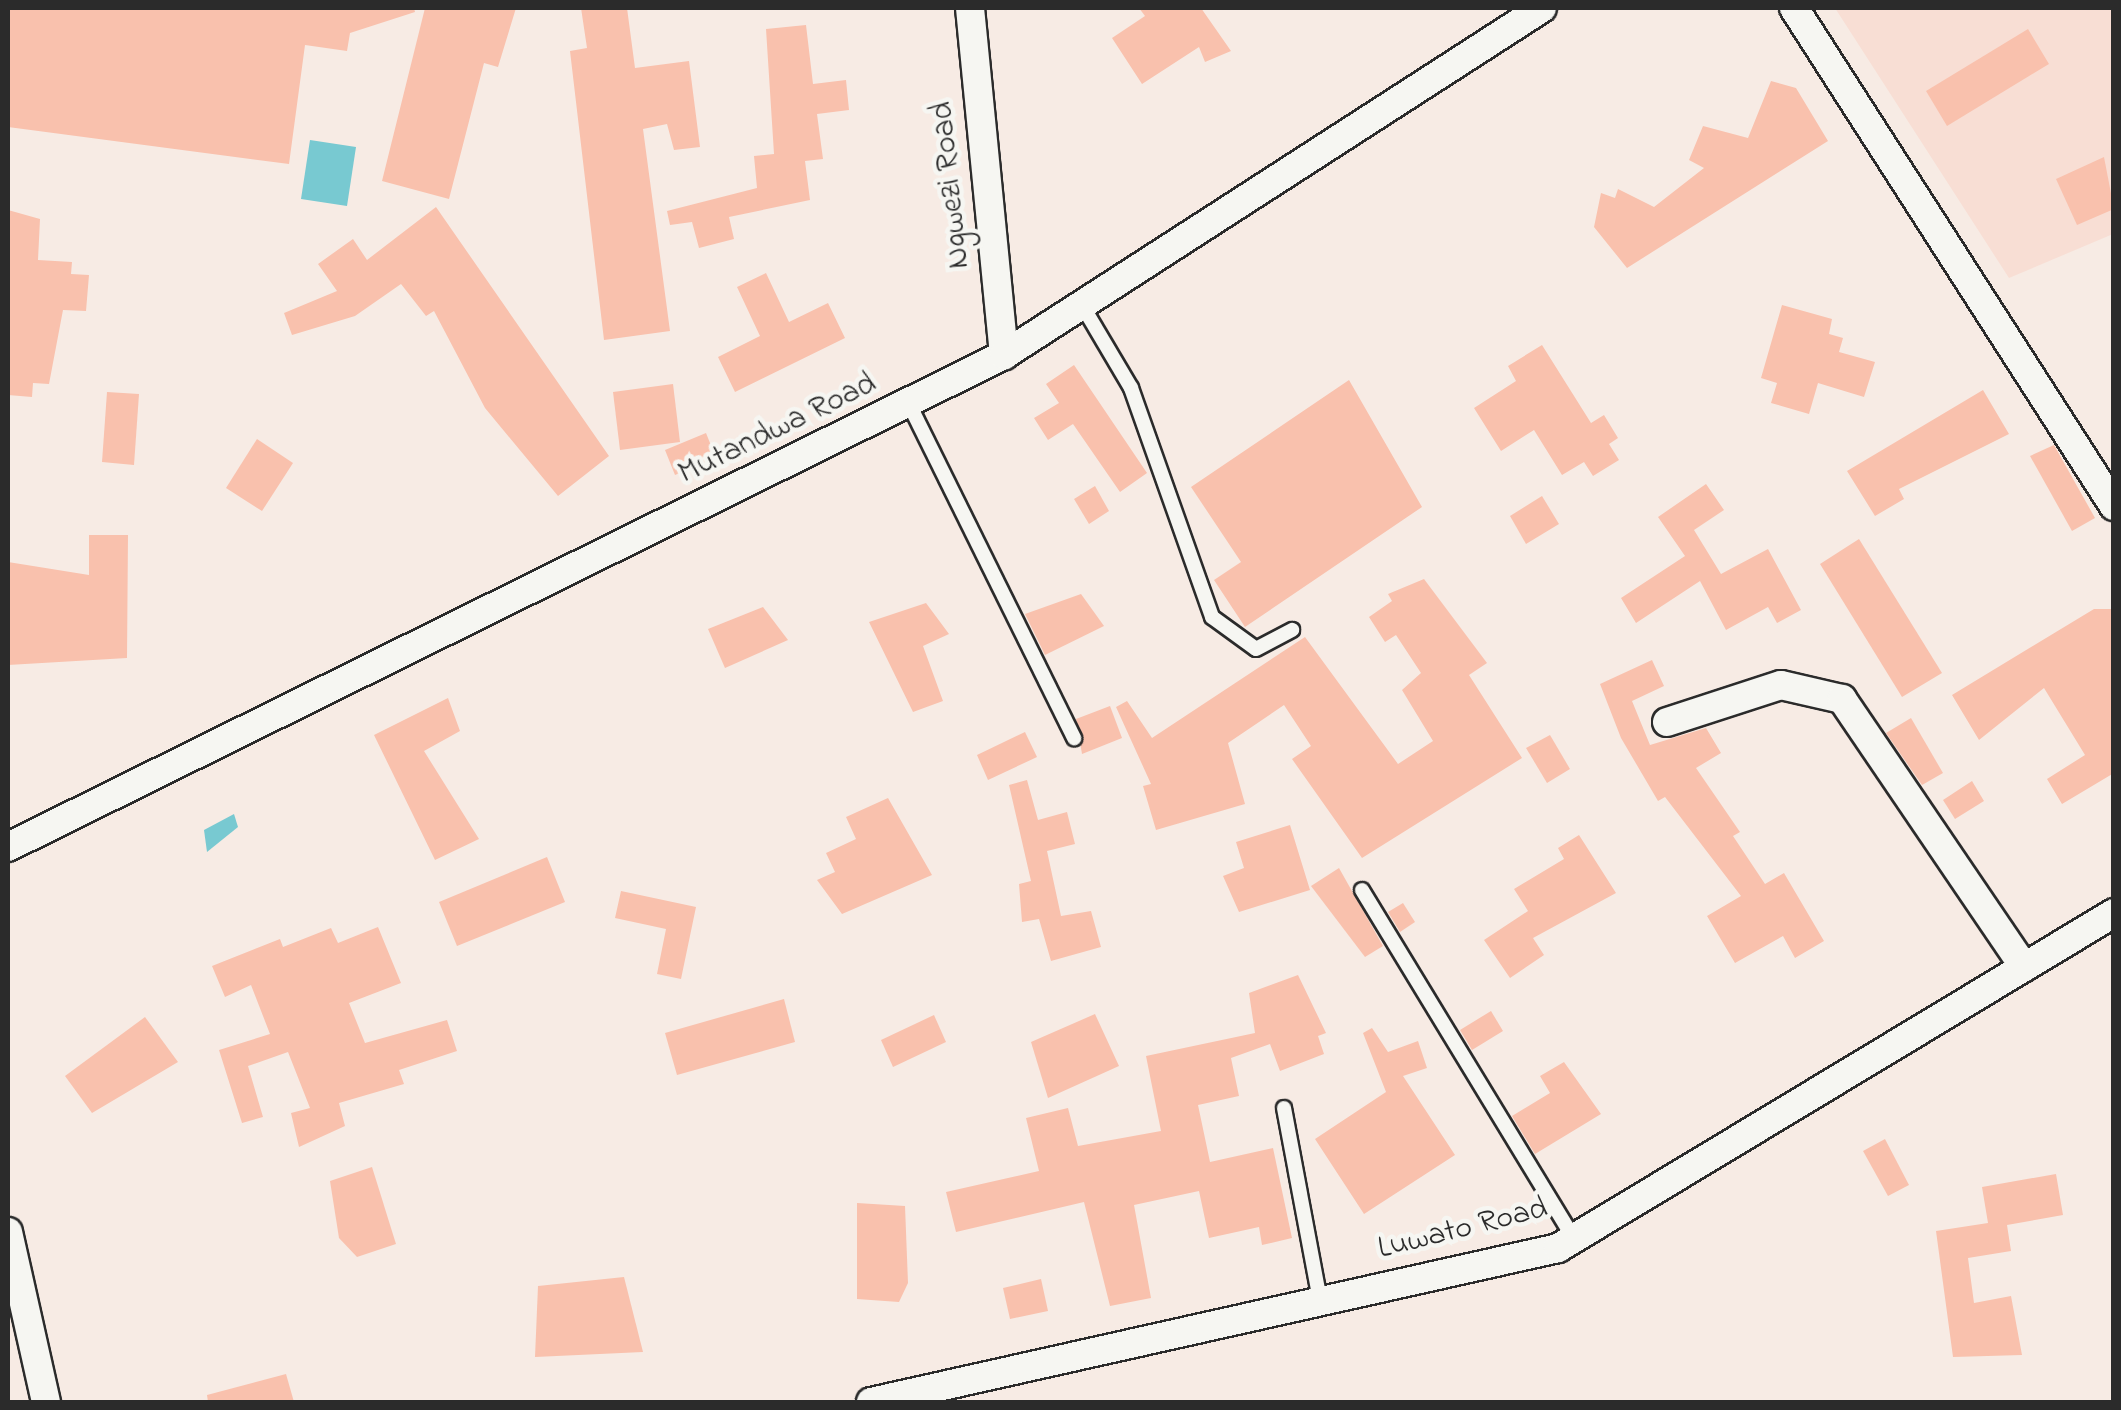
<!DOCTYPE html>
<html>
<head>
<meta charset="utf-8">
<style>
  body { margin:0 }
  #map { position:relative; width:2121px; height:1410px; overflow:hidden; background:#f7ebe4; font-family:"Indie Flower",sans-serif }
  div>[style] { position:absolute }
  .built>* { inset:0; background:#f8ded4 }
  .water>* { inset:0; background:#78c9d1 }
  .building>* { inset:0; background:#f9c1ad }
  .roads { filter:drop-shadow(2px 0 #2b2b2b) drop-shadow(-2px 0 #2b2b2b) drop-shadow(0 2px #2b2b2b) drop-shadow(0 -2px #2b2b2b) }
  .service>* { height:14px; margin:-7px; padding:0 7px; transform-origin:7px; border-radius:7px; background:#f6f6f2 }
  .minor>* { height:28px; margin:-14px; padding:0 14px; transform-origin:14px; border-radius:14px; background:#f6f6f2 }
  span { translate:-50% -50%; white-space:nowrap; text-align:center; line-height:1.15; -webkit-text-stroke:9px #f6f6f2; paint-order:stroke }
  .street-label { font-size:32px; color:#2b2b2b }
  .frame { position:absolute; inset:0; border:10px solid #2b2b2b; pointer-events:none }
</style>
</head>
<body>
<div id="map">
  <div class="built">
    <i style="clip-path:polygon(1835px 8px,2113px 8px,2113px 234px,2009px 278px)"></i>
  </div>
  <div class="water">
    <i style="clip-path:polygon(310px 140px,356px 147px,347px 206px,301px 199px)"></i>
    <i style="clip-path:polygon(234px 814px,238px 827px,207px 852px,204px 830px)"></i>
  </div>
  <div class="building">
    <i style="clip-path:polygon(8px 8px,414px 8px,415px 12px,350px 33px,347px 51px,305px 45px,289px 164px,8px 127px)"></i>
    <i style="clip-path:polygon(425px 8px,516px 8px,498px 67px,484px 63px,449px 199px,382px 181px)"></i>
    <i style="clip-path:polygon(581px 8px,627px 8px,635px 68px,689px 61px,700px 147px,674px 150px,667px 124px,643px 129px,670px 331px,604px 340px,570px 51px,587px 48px)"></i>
    <i style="clip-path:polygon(1139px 8px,1201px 8px,1231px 51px,1205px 62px,1199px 47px,1142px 84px,1112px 38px,1145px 16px)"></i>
    <i style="clip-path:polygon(806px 25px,813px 84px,846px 80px,849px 110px,817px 114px,823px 159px,805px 161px,810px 200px,729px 217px,734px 239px,699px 248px,692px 222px,670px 225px,667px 211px,757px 188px,754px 156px,774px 154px,766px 29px)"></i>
    <i style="clip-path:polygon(2028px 29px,2049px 64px,1947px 126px,1926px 91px)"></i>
    <i style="clip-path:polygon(1771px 81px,1796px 88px,1828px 141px,1627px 268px,1594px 227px,1601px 193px,1615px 198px,1618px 189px,1654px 207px,1704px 168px,1689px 160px,1703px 126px,1748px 138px)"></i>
    <i style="clip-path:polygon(2104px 157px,2114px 209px,2077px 225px,2056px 179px)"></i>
    <i style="clip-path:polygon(436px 207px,609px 456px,558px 496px,485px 408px,434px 311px,426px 316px,401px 284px,355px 316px,292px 335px,284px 313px,337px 291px,318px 264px,353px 239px,367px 260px)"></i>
    <i style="clip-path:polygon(8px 210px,40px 219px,38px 260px,72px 262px,71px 274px,89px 275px,86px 311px,63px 310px,49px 384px,33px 383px,32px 397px,8px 395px)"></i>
    <i style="clip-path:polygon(766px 273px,789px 322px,828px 303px,845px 338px,735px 392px,718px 357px,760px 336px,737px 287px)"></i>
    <i style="clip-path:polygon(1782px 305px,1832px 319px,1829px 334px,1843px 338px,1839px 352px,1875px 362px,1864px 397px,1818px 383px,1809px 414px,1771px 403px,1777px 383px,1761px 378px)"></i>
    <i style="clip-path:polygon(1542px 345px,1591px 423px,1604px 415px,1618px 438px,1609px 444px,1619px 460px,1593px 476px,1584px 462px,1562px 475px,1534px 430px,1501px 451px,1474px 408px,1516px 381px,1508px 366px)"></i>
    <i style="clip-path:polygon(1074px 365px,1147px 473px,1120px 492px,1073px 424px,1048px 440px,1034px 418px,1059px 403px,1046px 384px)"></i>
    <i style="clip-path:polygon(1349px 380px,1422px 507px,1245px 627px,1214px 580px,1241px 562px,1191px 487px)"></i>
    <i style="clip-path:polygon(673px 384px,680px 442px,620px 450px,613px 392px)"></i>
    <i style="clip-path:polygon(1983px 390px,2009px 434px,1899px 489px,1904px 499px,1875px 516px,1847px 471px)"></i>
    <i style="clip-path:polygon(107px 392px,139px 394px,134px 465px,102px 462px)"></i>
    <i style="clip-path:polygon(706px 433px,716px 458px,675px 475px,665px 450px)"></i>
    <i style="clip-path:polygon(257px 439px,293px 463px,262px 511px,226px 488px)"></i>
    <i style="clip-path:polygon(2054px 445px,2095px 518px,2072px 531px,2030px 456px)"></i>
    <i style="clip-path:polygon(1706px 484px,1724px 510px,1694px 530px,1721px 574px,1768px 549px,1801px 610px,1777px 623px,1768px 607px,1726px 630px,1700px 581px,1636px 623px,1621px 598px,1685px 556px,1658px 517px)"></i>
    <i style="clip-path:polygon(1095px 486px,1109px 511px,1089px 524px,1074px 499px)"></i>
    <i style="clip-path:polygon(1542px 496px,1559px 524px,1526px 544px,1510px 516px)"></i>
    <i style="clip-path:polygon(89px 535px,128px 535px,127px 658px,8px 665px,8px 562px,89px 575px)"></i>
    <i style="clip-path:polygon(1859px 539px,1942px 673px,1902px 697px,1820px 564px)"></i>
    <i style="clip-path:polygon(1424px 579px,1487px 663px,1469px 675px,1522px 758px,1362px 858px,1292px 759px,1311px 746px,1284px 705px,1228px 743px,1245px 804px,1156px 830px,1143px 786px,1151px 784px,1116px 707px,1127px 701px,1152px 738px,1305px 637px,1398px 764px,1433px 741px,1402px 690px,1421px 673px,1396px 635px,1385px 642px,1369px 617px,1392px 601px,1388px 594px)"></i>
    <i style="clip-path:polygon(1081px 594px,1104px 626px,1045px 655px,1025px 614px)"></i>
    <i style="clip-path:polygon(926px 603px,949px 634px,923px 646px,943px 701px,913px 712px,869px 622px)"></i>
    <i style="clip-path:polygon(763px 607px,788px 640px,725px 668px,708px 629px)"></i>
    <i style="clip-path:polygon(2094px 609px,2114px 609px,2114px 773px,2062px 804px,2047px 779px,2085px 755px,2044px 688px,1979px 740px,1952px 695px)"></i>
    <i style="clip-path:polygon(1652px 660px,1664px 686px,1632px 701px,1650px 745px,1706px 728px,1721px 753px,1696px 768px,1740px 832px,1733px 836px,1765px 884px,1784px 873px,1824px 941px,1795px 958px,1783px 936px,1735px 963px,1707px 916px,1741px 896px,1665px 797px,1658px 801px,1621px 738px,1600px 684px)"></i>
    <i style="clip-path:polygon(448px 698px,460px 731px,424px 751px,479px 839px,435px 860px,374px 735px)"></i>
    <i style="clip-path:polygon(1110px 706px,1122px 738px,1082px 754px,1076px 719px)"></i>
    <i style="clip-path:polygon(1911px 718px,1943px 773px,1922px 785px,1886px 733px)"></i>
    <i style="clip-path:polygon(1025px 732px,1037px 757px,988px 780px,977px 755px)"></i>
    <i style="clip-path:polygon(1550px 735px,1570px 769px,1547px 783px,1526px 748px)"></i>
    <i style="clip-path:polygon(1027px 780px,1038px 820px,1067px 812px,1075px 844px,1047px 851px,1061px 916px,1091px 911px,1101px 947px,1051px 961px,1039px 919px,1022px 922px,1019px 884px,1031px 881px,1009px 785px)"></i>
    <i style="clip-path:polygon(1972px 781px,1984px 801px,1955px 819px,1943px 800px)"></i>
    <i style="clip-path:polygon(888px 798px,932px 875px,842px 914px,817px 880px,835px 872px,826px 853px,856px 839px,846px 817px)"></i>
    <i style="clip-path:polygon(1290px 825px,1310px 890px,1239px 912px,1223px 876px,1244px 868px,1236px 842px)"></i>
    <i style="clip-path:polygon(1579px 835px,1616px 893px,1533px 938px,1544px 955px,1510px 978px,1484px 940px,1528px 911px,1514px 889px,1564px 859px,1558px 848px)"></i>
    <i style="clip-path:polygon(547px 857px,565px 902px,457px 946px,439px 902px)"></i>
    <i style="clip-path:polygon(1339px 868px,1383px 946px,1365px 957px,1311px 886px)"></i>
    <i style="clip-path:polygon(621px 891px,696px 907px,681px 979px,657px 974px,666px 929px,615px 918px)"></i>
    <i style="clip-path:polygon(1403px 903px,1415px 922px,1400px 932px,1388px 912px)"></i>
    <i style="clip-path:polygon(378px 927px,401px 983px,349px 1003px,365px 1043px,447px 1020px,457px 1051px,399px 1070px,404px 1084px,339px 1103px,345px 1126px,299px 1147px,291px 1113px,310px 1108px,288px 1052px,248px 1066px,263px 1117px,242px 1123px,219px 1050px,270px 1034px,251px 985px,225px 997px,212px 966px,280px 939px,283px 947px,331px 928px,338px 943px)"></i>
    <i style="clip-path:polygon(1298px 975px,1326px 1033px,1318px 1036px,1324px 1054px,1280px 1071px,1270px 1044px,1231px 1058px,1239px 1096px,1198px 1105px,1210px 1162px,1273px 1148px,1292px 1238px,1262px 1245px,1259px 1227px,1209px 1238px,1199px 1191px,1134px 1205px,1151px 1298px,1110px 1306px,1084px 1202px,956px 1232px,946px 1192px,1039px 1171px,1026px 1118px,1068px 1108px,1078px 1146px,1161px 1131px,1146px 1056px,1255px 1033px,1249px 993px)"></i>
    <i style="clip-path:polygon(784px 999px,795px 1042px,677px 1075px,665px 1033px)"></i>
    <i style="clip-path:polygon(1491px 1011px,1503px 1031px,1472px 1050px,1460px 1030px)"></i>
    <i style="clip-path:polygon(1095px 1014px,1119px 1066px,1048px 1098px,1031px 1042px)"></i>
    <i style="clip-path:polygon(934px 1015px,946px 1042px,893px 1067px,881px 1040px)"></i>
    <i style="clip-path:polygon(145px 1017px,178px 1062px,92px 1113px,65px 1076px)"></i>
    <i style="clip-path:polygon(1372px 1028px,1388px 1052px,1418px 1041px,1427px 1068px,1403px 1076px,1455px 1155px,1364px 1214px,1315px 1139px,1386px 1092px,1363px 1033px)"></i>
    <i style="clip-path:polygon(1564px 1062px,1601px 1114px,1535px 1154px,1512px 1116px,1550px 1093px,1540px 1076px)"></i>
    <i style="clip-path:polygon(1885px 1139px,1909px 1185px,1888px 1196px,1863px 1151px)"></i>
    <i style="clip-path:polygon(372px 1167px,396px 1244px,357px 1257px,339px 1238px,330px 1181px)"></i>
    <i style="clip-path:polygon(2056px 1174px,2063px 1215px,2007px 1225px,2011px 1251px,1968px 1258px,1974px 1303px,2011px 1296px,2022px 1355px,1953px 1357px,1936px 1231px,1988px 1223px,1982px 1187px)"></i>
    <i style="clip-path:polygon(857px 1203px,905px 1206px,908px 1283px,899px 1302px,857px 1299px)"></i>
    <i style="clip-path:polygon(624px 1277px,643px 1352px,535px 1357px,538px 1286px)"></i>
    <i style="clip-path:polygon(1041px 1279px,1048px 1311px,1010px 1319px,1003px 1288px)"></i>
    <i style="clip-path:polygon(286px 1374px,294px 1402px,208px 1402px,207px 1395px)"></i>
  </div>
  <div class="roads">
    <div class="service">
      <i style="left:1082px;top:305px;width:96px;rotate:59.4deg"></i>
      <i style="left:1131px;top:388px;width:243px;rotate:70.5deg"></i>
      <i style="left:1212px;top:617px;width:54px;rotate:36deg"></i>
      <i style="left:1256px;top:649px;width:41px;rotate:-27.8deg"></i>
      <i style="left:909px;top:404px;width:373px;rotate:63.7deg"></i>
      <i style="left:1362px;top:890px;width:407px;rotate:58.7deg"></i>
      <i style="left:1284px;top:1108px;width:195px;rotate:79.4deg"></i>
    </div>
    <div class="minor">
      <i style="left:970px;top:8px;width:349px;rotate:84.4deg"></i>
      <i style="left:1794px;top:8px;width:592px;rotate:57.28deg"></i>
      <i style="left:1667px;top:722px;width:120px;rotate:-18deg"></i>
      <i style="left:1781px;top:685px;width:63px;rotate:12.9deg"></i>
      <i style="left:1842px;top:699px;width:324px;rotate:55.8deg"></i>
      <i style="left:8px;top:847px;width:1111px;rotate:-26.29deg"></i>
      <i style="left:1004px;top:355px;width:640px;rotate:-32.82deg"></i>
      <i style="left:8px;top:1232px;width:174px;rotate:77.4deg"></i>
      <i style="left:871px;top:1402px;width:704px;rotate:-12.63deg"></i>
      <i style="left:1558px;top:1248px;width:649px;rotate:-31.07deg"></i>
    </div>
  </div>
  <div class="street-label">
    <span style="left:952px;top:185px;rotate:-96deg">Ngwezi Road</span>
    <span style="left:778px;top:430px;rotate:-26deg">Mutandwa Road</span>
    <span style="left:1463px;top:1230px;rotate:-14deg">Luwato Road</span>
  </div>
  <div class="frame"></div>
</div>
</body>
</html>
